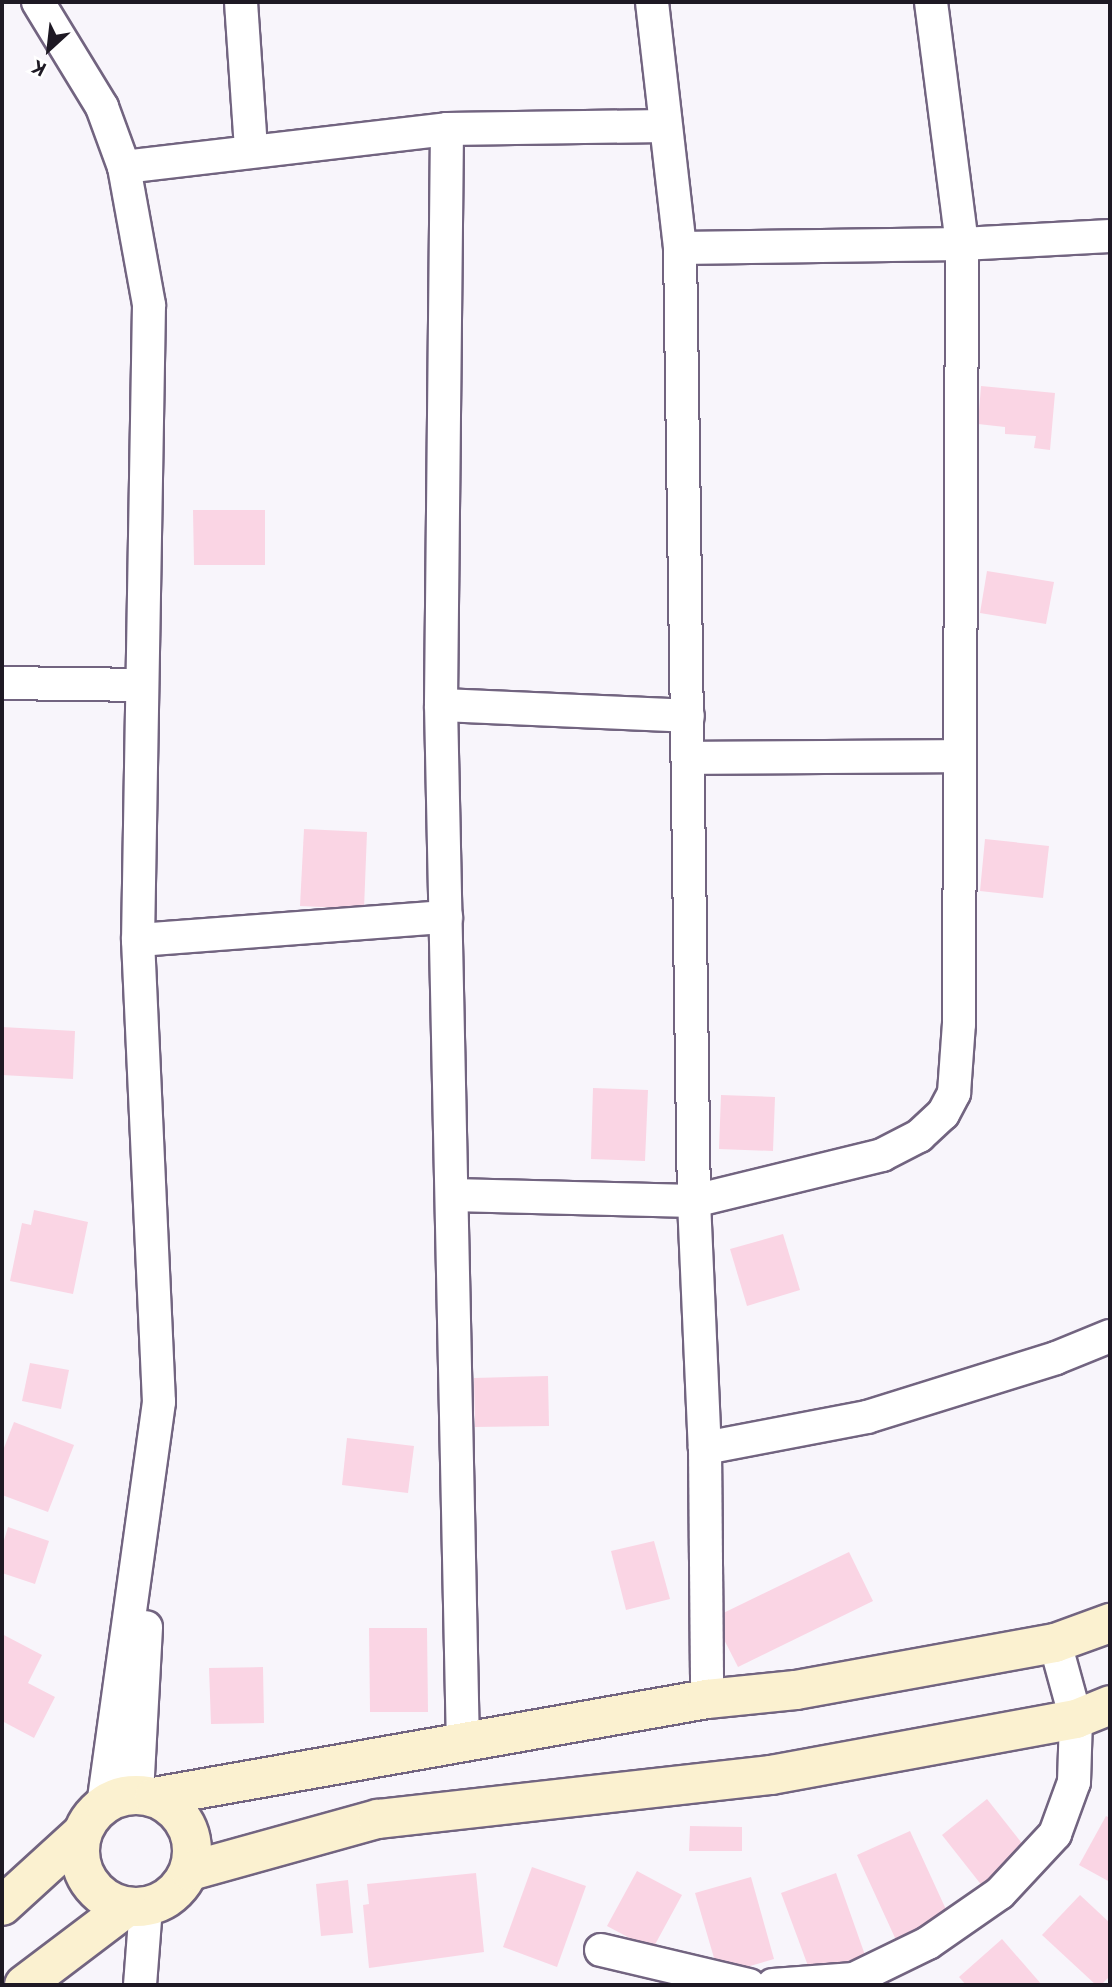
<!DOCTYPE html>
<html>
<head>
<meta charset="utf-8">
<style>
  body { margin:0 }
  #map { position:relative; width:1112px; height:1987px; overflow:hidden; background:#f8f5fb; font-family:Roboto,sans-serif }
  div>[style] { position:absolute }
  .building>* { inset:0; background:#fad5e4 }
  .roads { filter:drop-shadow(2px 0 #726480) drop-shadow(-2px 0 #726480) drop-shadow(0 2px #726480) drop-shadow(0 -2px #726480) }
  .minor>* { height:32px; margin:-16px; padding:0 16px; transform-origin:16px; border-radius:16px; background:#fff }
  .secondary>* { height:38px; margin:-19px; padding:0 19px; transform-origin:19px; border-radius:19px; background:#fbf1d0 }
  .secondary>.ring { margin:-19px; padding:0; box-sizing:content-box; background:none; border:38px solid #fbf1d0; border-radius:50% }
  span { translate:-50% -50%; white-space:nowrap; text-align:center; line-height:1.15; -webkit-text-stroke:5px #fff; paint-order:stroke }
  .frame { position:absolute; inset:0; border:4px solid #1e1924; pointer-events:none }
  .north { position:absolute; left:14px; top:14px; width:70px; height:70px; -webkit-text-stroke:5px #fff; paint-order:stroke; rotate:207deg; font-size:19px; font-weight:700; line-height:28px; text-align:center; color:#1e1924 }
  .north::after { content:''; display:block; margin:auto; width:24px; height:32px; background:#1e1924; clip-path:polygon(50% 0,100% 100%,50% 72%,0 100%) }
</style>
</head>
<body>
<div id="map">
  <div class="building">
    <i style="clip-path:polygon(981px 386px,1055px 393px,1050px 450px,1034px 448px,1036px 436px,1005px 434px,1005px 427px,978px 424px)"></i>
    <i style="clip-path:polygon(193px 510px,265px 510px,265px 565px,194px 565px)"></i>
    <i style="clip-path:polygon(987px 571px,1054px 582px,1046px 624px,980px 613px)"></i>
    <i style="clip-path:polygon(304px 829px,367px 832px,364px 909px,300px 906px)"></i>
    <i style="clip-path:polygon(985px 839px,1049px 846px,1043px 898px,980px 891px)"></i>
    <i style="clip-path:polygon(2px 1027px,75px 1031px,73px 1079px,2px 1075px)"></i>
    <i style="clip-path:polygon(593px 1088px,648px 1090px,645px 1161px,591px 1159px)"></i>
    <i style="clip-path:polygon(721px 1095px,775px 1097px,773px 1151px,719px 1149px)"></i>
    <i style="clip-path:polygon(34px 1210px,88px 1222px,73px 1294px,10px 1281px,22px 1223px,31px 1225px)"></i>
    <i style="clip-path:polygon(783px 1234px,800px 1290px,747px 1306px,730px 1249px)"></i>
    <i style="clip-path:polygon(30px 1363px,69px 1370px,61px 1409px,22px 1401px)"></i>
    <i style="clip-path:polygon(548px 1376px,549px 1426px,475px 1427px,474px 1378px)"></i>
    <i style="clip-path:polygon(14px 1422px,74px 1445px,48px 1512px,2px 1495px,2px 1453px)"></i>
    <i style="clip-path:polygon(347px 1438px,414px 1446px,408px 1493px,342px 1485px)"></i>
    <i style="clip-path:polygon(8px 1527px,49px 1541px,35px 1584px,2px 1573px,2px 1547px)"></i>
    <i style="clip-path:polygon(654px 1541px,670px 1599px,626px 1610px,611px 1551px)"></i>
    <i style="clip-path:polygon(849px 1552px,873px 1601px,738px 1667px,713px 1618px)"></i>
    <i style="clip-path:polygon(369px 1628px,427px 1628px,428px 1712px,370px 1712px)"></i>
    <i style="clip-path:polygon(2px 1634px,42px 1655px,28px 1683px,55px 1697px,34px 1738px,2px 1721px)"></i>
    <i style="clip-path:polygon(263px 1667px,264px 1723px,211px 1724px,209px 1668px)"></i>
    <i style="clip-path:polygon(987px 1799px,1028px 1851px,983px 1887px,942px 1835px)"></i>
    <i style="clip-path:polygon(1106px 1816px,1110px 1818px,1110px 1882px,1079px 1865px)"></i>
    <i style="clip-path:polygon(690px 1826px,742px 1827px,742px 1851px,689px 1851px)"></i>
    <i style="clip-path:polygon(910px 1831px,949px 1916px,896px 1940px,857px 1855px)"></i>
    <i style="clip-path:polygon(532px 1867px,586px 1886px,557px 1967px,503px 1947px)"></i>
    <i style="clip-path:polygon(637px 1871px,682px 1895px,652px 1950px,607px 1926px)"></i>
    <i style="clip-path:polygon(476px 1873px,484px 1952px,369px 1968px,363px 1905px,369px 1904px,367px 1884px)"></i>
    <i style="clip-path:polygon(836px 1873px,865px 1955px,811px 1974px,781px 1893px)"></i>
    <i style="clip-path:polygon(751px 1877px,774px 1959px,719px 1975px,695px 1893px)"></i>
    <i style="clip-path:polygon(348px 1880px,353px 1933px,321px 1936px,316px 1884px)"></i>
    <i style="clip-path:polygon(1080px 1895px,1110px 1923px,1110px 1976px,1101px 1985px,1096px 1985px,1042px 1935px)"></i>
    <i style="clip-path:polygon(1002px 1939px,1042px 1985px,966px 1985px,959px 1977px)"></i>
  </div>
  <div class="roads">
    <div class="minor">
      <i style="left:38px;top:2px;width:123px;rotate:58.6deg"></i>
      <i style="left:102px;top:107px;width:64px;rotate:69.9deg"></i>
      <i style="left:124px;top:167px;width:140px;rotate:79.7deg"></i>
      <i style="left:149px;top:305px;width:635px;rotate:90.99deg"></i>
      <i style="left:138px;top:940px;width:462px;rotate:87.4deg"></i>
      <i style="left:159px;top:1402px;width:407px;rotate:97.9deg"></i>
      <i style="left:241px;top:2px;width:148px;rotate:86.1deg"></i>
      <i style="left:652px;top:2px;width:248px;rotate:83.5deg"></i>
      <i style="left:680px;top:248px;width:953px;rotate:89.16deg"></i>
      <i style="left:694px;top:1201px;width:247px;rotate:87.5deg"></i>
      <i style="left:705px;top:1448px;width:251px;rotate:89.5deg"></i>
      <i style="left:447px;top:129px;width:576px;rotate:90.6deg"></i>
      <i style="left:441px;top:705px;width:1040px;rotate:88.79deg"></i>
      <i style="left:124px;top:167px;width:325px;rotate:-6.7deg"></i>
      <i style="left:447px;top:129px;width:217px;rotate:-0.8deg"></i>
      <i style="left:680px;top:248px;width:282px;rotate:-0.8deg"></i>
      <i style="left:962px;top:244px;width:148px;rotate:-3.1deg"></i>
      <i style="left:2px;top:683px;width:140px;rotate:0.8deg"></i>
      <i style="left:441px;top:705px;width:247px;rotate:2.5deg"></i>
      <i style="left:689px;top:758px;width:271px;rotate:-0.4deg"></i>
      <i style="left:138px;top:940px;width:309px;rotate:-4.3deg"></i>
      <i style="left:452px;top:1195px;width:242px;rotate:1.4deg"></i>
      <i style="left:694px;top:1201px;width:194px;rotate:-13.7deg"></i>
      <i style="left:882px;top:1155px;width:42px;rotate:-27.2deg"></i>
      <i style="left:919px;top:1136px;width:33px;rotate:-43deg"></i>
      <i style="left:943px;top:1114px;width:24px;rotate:-62deg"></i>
      <i style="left:954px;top:1093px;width:69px;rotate:-85.9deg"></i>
      <i style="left:959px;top:1024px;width:780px;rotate:-89.78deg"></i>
      <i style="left:962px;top:244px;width:244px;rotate:-97.3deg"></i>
      <i style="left:705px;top:1448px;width:165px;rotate:-10.8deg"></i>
      <i style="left:867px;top:1417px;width:198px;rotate:-17.3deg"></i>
      <i style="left:1056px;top:1358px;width:58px;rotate:-22.2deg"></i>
      <i style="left:137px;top:1794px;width:167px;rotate:-86.9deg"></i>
      <i style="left:601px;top:1950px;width:152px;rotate:13.3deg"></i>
      <i style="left:140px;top:1985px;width:78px;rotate:-85.6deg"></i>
      <i style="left:773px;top:1985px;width:81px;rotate:-4.2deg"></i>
      <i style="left:854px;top:1979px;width:82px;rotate:-25.9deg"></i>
      <i style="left:928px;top:1943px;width:88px;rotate:-34.8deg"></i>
      <i style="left:1000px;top:1893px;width:81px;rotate:-47deg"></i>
      <i style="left:1055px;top:1834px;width:55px;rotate:-69.9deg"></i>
      <i style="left:1074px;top:1782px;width:63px;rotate:-88.2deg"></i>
      <i style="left:1076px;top:1719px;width:79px;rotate:-105.4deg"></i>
    </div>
    <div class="secondary">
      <i class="ring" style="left:80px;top:1795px;width:74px;height:74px"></i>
      <i style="left:154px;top:1797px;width:562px;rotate:-10.05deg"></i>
      <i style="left:707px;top:1699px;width:89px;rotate:-5.8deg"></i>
      <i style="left:796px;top:1690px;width:263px;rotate:-10.3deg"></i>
      <i style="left:1055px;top:1643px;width:59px;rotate:-20deg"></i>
      <i style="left:190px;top:1871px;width:195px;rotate:-15.5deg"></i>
      <i style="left:378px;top:1819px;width:395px;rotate:-6.4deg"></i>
      <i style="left:771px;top:1775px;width:310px;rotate:-10.4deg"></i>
      <i style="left:1076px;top:1719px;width:37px;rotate:-22deg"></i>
      <i style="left:2px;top:1906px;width:108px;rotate:-42.4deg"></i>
      <i style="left:24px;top:1985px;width:129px;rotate:-37.1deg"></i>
    </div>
  </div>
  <div class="frame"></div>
  <div class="north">K</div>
</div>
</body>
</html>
